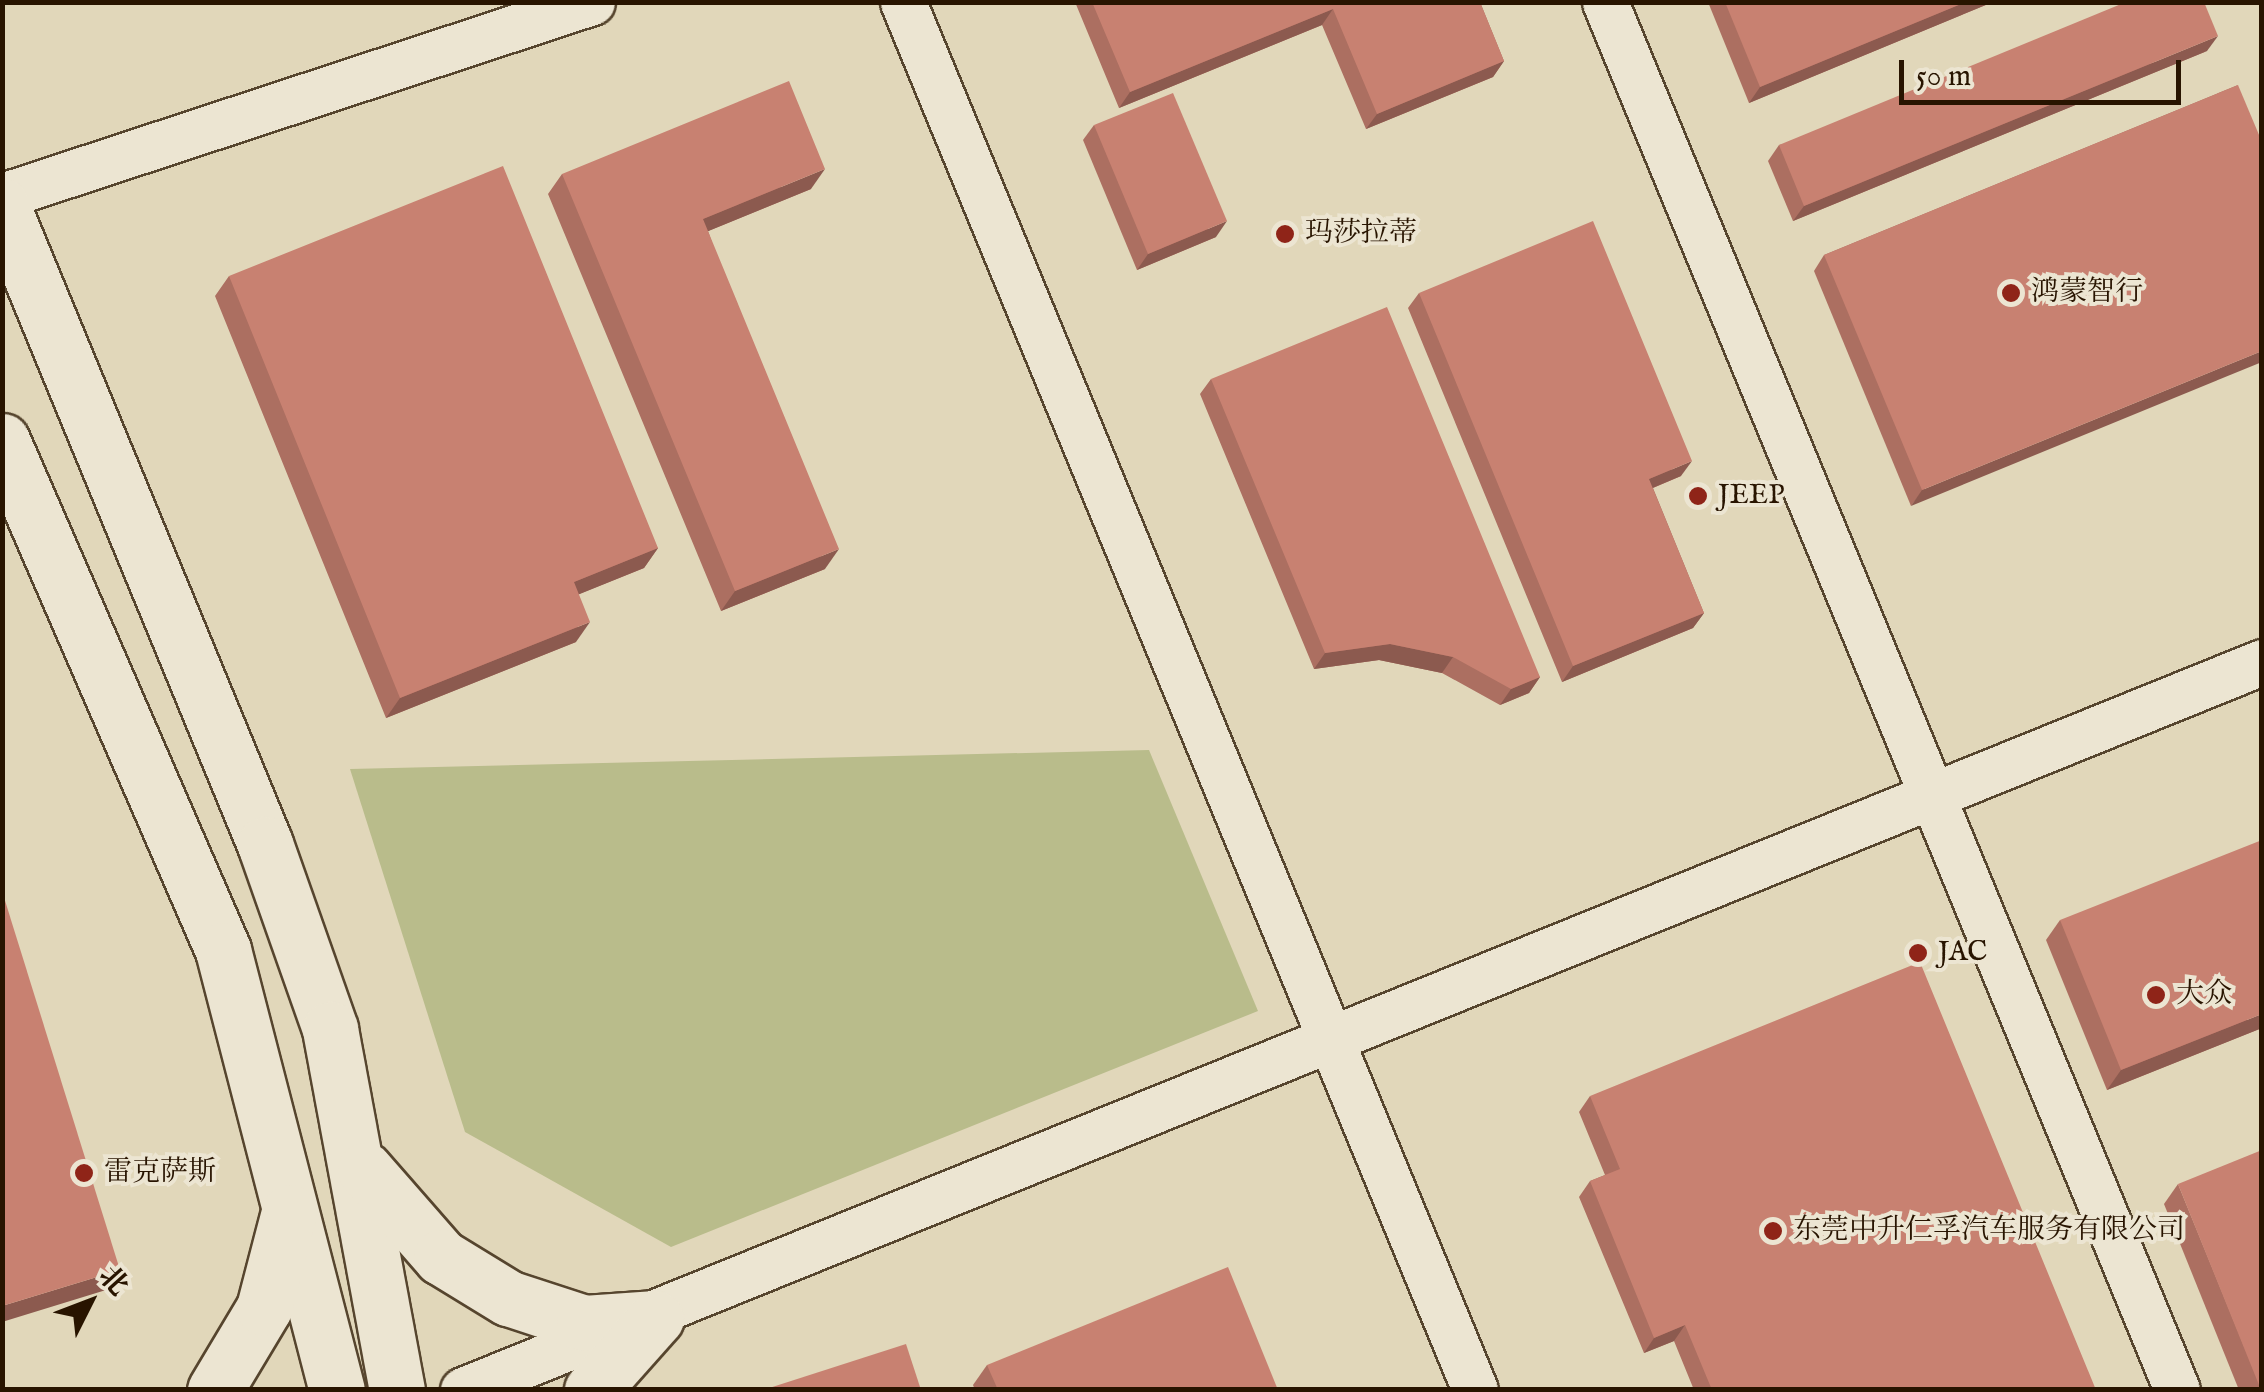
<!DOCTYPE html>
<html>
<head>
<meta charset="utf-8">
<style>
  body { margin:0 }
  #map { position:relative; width:2264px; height:1392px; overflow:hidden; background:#e1d7ba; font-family:"IM FELL English","Noto Serif SC",serif }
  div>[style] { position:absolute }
  .green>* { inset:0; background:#b9bc8b }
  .roads { filter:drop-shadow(2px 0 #56452e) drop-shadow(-2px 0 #56452e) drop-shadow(0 2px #56452e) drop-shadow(0 -2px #56452e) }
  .minor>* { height:45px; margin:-22.5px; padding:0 22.5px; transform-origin:22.5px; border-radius:22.5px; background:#ece5d2 }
  .secondary>* { height:55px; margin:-27.5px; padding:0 27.5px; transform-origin:27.5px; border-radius:27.5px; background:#ece5d2 }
  .wall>* { inset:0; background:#ac6f61 }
  .shaded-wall>* { inset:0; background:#8c5a4f }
  .building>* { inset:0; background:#c88171 }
  .dots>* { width:28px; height:28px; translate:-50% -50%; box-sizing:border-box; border:5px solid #ece5d2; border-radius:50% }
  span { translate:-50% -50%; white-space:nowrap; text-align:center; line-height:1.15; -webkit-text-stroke:8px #ece5d2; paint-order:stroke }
  .poi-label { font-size:28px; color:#281400 }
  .left { translate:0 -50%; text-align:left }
  .frame { position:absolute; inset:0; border:5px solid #281400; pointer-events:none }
  .north { position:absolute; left:40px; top:1252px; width:100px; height:100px; -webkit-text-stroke:8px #ece5d2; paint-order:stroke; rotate:48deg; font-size:28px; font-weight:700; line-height:40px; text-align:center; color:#281400 }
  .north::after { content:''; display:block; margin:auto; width:35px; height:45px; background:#281400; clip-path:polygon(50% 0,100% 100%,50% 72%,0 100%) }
  .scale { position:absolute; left:1899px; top:60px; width:282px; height:45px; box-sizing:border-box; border:5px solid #281400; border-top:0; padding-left:12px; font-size:30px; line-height:35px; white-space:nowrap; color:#281400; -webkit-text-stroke:8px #ece5d2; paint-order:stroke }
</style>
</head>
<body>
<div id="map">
  <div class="green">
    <i style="clip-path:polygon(1149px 750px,1258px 1011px,671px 1247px,465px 1132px,350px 769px)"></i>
  </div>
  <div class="roads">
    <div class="minor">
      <i style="left:903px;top:2px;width:1501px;rotate:67.6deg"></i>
      <i style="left:1605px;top:2px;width:1501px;rotate:67.6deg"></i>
      <i style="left:2px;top:196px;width:621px;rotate:-18.2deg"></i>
      <i style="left:463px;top:1390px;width:1941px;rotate:-22.03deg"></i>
    </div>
    <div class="secondary">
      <i style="left:2px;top:206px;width:690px;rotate:67.6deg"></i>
      <i style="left:265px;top:844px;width:196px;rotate:70.6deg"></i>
      <i style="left:330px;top:1029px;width:367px;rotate:79.5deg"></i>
      <i style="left:2px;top:441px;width:555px;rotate:66.53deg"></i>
      <i style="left:223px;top:950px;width:455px;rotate:75.5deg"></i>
      <i style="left:365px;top:1170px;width:116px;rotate:48.9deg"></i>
      <i style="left:441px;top:1257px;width:79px;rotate:31.5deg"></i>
      <i style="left:508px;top:1298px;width:80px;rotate:18.2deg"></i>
      <i style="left:584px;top:1323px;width:72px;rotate:-4deg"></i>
      <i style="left:215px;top:1390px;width:96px;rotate:-59.1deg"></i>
      <i style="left:264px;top:1308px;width:99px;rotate:-75.4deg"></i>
      <i style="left:592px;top:1390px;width:96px;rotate:-48.4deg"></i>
    </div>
  </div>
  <div class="wall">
    <i style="clip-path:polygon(1075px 2px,1480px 2px,1504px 61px,1493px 77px,1366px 129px,1322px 25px,1119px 108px)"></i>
    <i style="clip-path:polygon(1708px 2px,1993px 2px,1749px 103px)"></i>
    <i style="clip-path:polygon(2207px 51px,1793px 221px,1768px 161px,1779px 145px)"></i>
    <i style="clip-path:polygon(2238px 85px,1911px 506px,1814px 271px,1824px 255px)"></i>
    <i style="clip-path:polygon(1094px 125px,1216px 237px,1137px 270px,1083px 140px)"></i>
    <i style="clip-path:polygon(562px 174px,811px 189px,708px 231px,825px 569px,721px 611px,548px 194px)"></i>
    <i style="clip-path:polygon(229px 276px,658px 548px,644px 568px,579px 594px,576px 642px,386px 718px,215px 296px)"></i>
    <i style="clip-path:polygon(1419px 293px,1681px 476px,1653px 488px,1704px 613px,1693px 628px,1562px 682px,1408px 308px)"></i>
    <i style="clip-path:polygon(1211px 379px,1540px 677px,1529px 693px,1500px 705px,1442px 673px,1379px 660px,1314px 669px,1200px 394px)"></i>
    <i style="clip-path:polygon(2060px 920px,2262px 1028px,2107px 1090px,2046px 940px)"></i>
    <i style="clip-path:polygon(1590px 1096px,2096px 1390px,1694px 1390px,1674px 1341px,1644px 1353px,1579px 1197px,1590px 1181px,1605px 1175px,1579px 1112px)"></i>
    <i style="clip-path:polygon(2178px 1184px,2262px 1390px,2239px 1390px,2164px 1204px)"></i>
    <i style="clip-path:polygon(987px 1365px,1278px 1390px,975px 1390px,973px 1385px)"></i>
  </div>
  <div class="shaded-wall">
    <i style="clip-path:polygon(1966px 2px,1993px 2px,1749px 103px,1760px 87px)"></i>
    <i style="clip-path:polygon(1333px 9px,1322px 25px,1119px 108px,1130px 92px)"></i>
    <i style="clip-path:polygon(2218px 36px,2207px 51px,1793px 221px,1804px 206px)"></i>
    <i style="clip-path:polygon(1504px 61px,1493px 77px,1366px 129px,1377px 114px)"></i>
    <i style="clip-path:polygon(825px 169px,811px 189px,689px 239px,703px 219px)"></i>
    <i style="clip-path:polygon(1227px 221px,1216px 237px,1137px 270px,1148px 254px)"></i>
    <i style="clip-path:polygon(2262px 351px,2262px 362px,1911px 506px,1922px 490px)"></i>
    <i style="clip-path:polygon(1692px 461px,1681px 476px,1638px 494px,1649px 479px)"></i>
    <i style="clip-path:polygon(658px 548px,644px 568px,560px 602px,574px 582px)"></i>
    <i style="clip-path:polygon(839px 549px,825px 569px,721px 611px,735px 591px)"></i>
    <i style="clip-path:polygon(1704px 613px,1693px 628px,1562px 682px,1573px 666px)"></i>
    <i style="clip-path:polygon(590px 622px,576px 642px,386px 718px,400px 698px)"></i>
    <i style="clip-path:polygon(1390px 644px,1453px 657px,1442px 673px,1379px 660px,1314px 669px,1325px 653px)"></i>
    <i style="clip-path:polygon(1540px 677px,1529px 693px,1500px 705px,1511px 689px)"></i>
    <i style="clip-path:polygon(2262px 1014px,2262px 1028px,2107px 1090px,2121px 1070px)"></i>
    <i style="clip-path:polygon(120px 1270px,106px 1290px,2px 1322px,2px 1306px)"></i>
    <i style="clip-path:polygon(1685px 1325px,1674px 1341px,1644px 1353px,1654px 1338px)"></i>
  </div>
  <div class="building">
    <i style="clip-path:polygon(1092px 2px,1480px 2px,1504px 61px,1377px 114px,1333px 9px,1130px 92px)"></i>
    <i style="clip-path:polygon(1725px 2px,1966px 2px,1760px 87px)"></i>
    <i style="clip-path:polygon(2126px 2px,2204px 2px,2218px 36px,1804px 206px,1779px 145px)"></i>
    <i style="clip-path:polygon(789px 81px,825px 169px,703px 219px,839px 549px,735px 591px,562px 174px)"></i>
    <i style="clip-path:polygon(2238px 85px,2262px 142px,2262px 351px,1922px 490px,1824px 255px)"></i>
    <i style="clip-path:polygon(1173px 93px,1227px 221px,1148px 254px,1094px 125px)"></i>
    <i style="clip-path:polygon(503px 166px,658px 548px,574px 582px,590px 622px,400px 698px,229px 276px)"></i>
    <i style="clip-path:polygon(1593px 221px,1692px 461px,1649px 479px,1704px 613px,1573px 666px,1419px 293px)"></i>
    <i style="clip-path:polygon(1387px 307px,1540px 677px,1511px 689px,1453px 657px,1390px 644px,1325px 653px,1211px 379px)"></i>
    <i style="clip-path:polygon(2262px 840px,2262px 1014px,2121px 1070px,2060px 920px)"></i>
    <i style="clip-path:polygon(2px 891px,120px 1270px,2px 1306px)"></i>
    <i style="clip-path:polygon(1920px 962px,2096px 1390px,1712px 1390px,1685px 1325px,1654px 1338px,1590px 1181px,1620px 1169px,1590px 1096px)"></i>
    <i style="clip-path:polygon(2262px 1150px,2262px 1390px,2261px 1390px,2178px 1184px)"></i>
    <i style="clip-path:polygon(1228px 1267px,1278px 1390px,998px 1390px,987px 1365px)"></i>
    <i style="clip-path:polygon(906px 1344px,921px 1390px,763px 1390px)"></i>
  </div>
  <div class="dots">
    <i style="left:1285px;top:234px;background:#8f2418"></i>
    <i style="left:2011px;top:293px;background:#8f2418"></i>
    <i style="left:1698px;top:496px;background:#8f2418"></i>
    <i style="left:1918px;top:953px;background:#8f2418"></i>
    <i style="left:2156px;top:995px;background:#8f2418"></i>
    <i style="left:84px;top:1173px;background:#8f2418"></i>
    <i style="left:1773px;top:1231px;background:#8f2418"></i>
  </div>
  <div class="poi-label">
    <span class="left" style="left:1305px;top:234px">玛莎拉蒂</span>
    <span class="left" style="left:2031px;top:293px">鸿蒙智行</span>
    <span class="left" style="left:1718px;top:496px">JEEP</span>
    <span class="left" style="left:1938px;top:953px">JAC</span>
    <span class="left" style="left:2176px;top:995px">大众</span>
    <span class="left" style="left:104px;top:1173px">雷克萨斯</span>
    <span class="left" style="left:1793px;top:1231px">东莞中升仁孚汽车服务有限公司</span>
  </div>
  <div class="frame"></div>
  <div class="north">北</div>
  <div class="scale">50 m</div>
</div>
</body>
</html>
